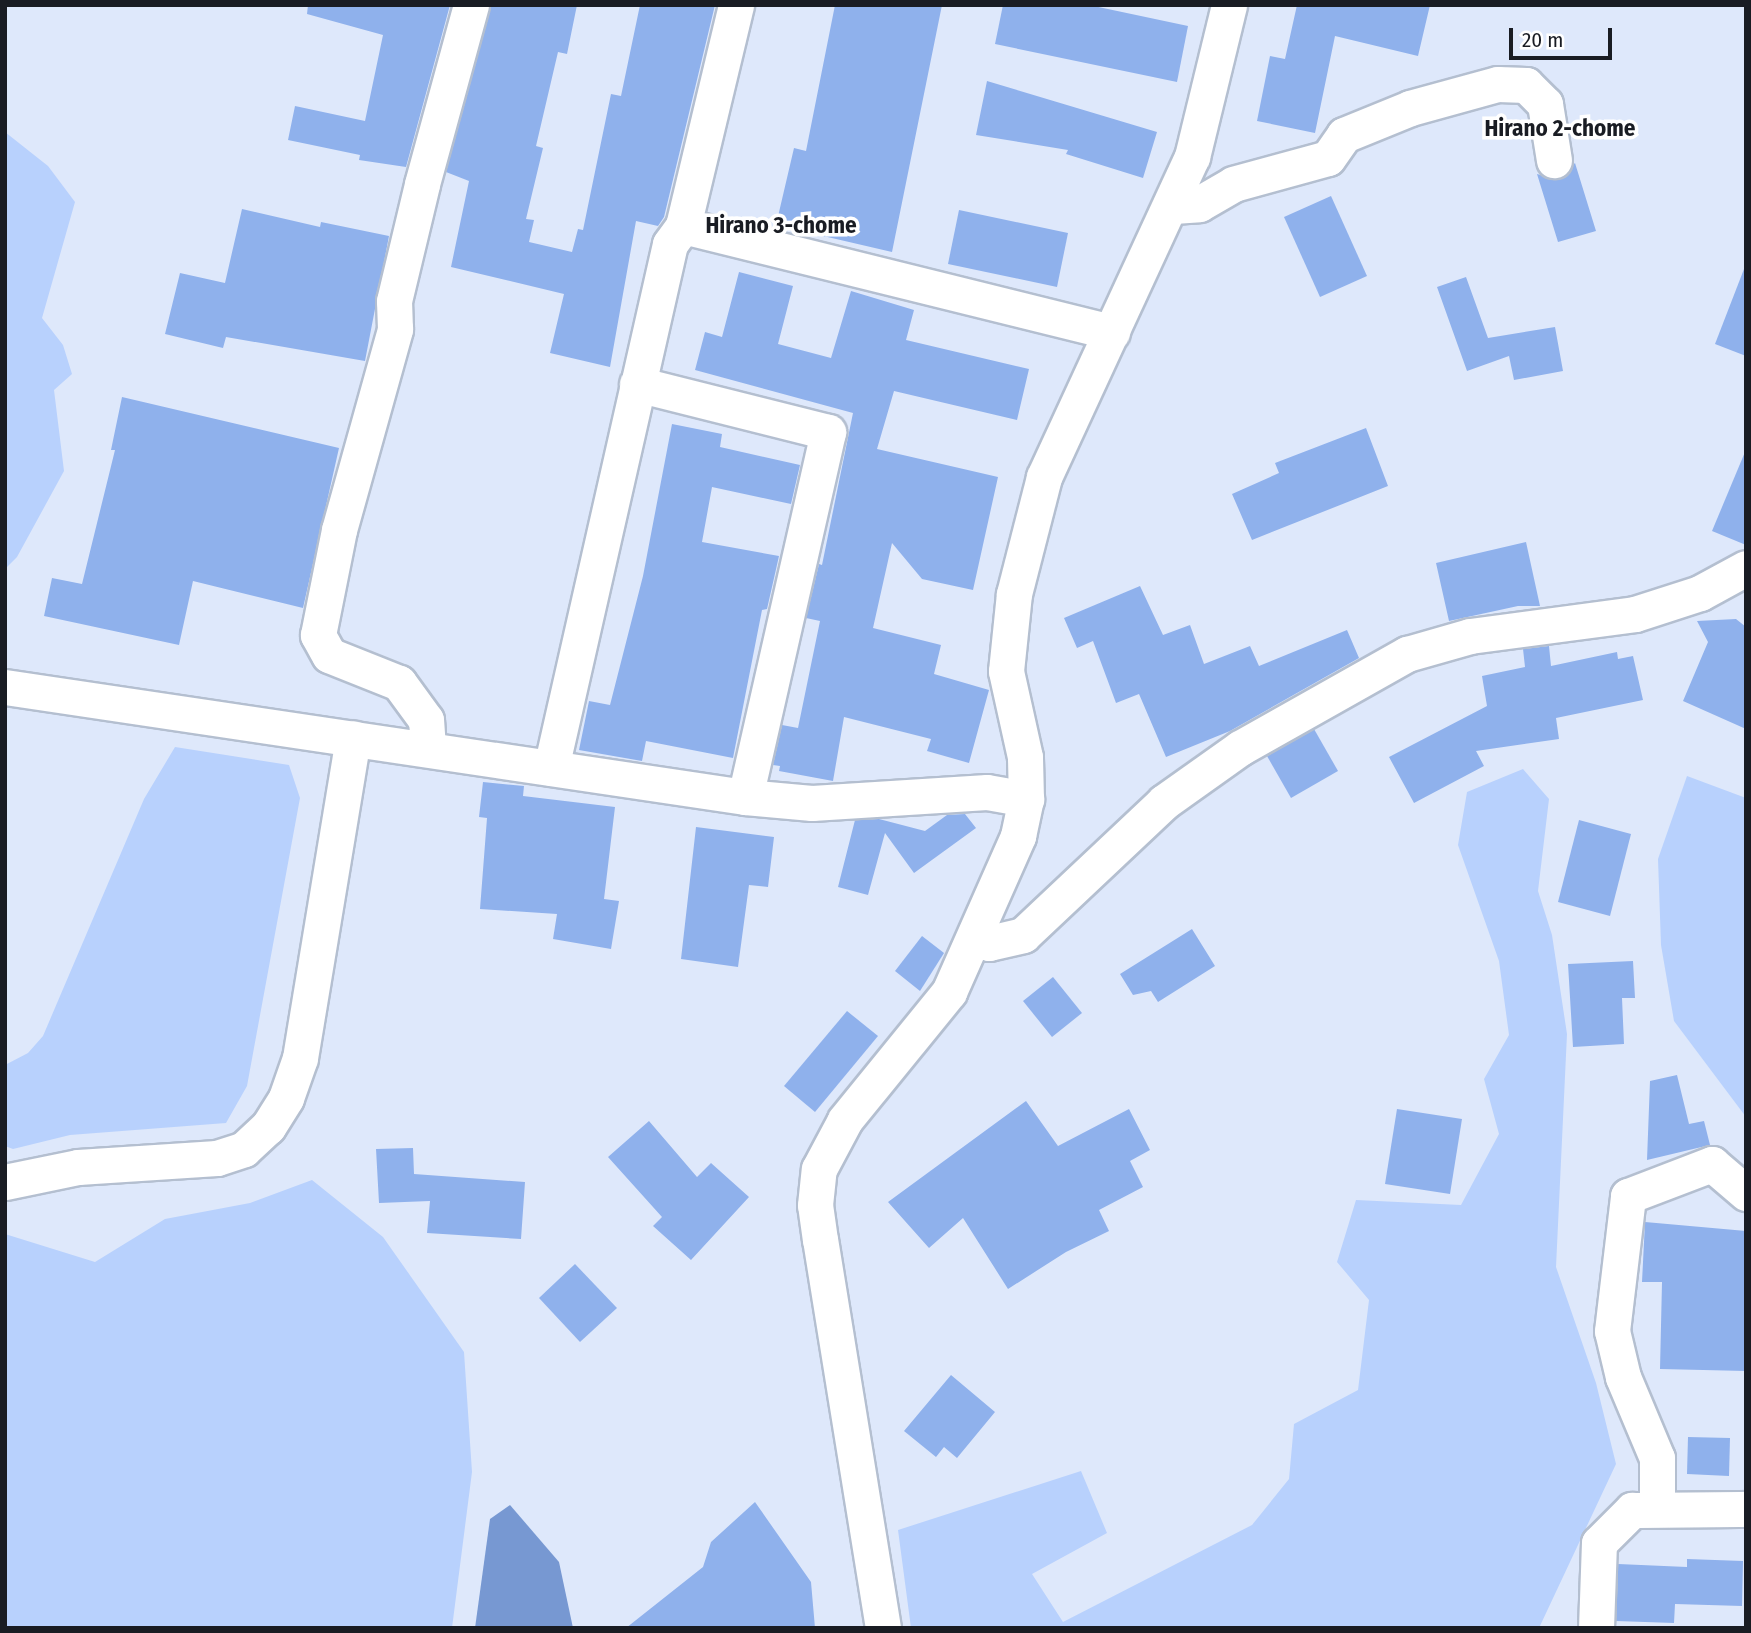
<!DOCTYPE html>
<html>
<head>
<meta charset="utf-8">
<style>
  body { margin:0 }
  #map { position:relative; width:1751px; height:1633px; overflow:hidden; background:#dee8fb; font-family:"Fira Sans Condensed",sans-serif }
  div>[style] { position:absolute }
  .green>* { inset:0; background:#b8d1fd }
  .water>* { inset:0; background:#7798d2 }
  .building>* { inset:0; background:#8fb1ec }
  .roads { filter:drop-shadow(2px 0 #b4bfd0) drop-shadow(-2px 0 #b4bfd0) drop-shadow(0 2px #b4bfd0) drop-shadow(0 -2px #b4bfd0) }
  .minor>* { height:35px; margin:-17.5px; padding:0 17.5px; transform-origin:17.5px; border-radius:17.5px; background:#fff }
  span { translate:-50% -50%; white-space:nowrap; text-align:center; line-height:1.15; -webkit-text-stroke:7px #fff; paint-order:stroke }
  .neighbourhood-label { font-size:23px; color:#191c23; font-weight:700 }
  .frame { position:absolute; inset:0; border:7px solid #191c23; pointer-events:none }
  .scale { position:absolute; left:1509px; top:28px; width:103px; height:32px; box-sizing:border-box; border:4px solid #191c23; border-top:0; padding-left:9px; font-size:21px; line-height:24px; white-space:nowrap; color:#191c23; -webkit-text-stroke:5px #fff; paint-order:stroke }
</style>
</head>
<body>
<div id="map">
  <div class="green">
    <i style="clip-path:polygon(5px 132px,48px 166px,75px 202px,42px 318px,63px 345px,72px 374px,54px 390px,64px 471px,17px 557px,5px 569px)"></i>
    <i style="clip-path:polygon(175px 747px,289px 765px,300px 798px,247px 1086px,226px 1123px,70px 1135px,13px 1149px,5px 1146px,5px 1065px,28px 1053px,43px 1036px,144px 799px)"></i>
    <i style="clip-path:polygon(1523px 769px,1549px 799px,1538px 891px,1552px 935px,1567px 1034px,1556px 1267px,1596px 1383px,1616px 1464px,1539px 1628px,911px 1628px,898px 1530px,1081px 1471px,1107px 1533px,1032px 1574px,1063px 1622px,1252px 1525px,1289px 1479px,1294px 1424px,1358px 1390px,1369px 1300px,1337px 1262px,1356px 1200px,1461px 1205px,1499px 1134px,1484px 1079px,1509px 1035px,1499px 961px,1458px 845px,1467px 792px)"></i>
    <i style="clip-path:polygon(1687px 776px,1746px 798px,1746px 1117px,1674px 1021px,1661px 945px,1658px 859px)"></i>
    <i style="clip-path:polygon(312px 1180px,383px 1237px,464px 1352px,472px 1472px,452px 1628px,5px 1628px,5px 1234px,95px 1262px,165px 1219px,250px 1203px)"></i>
  </div>
  <div class="water">
    <i style="clip-path:polygon(510px 1505px,559px 1562px,573px 1628px,475px 1628px,490px 1519px)"></i>
  </div>
  <div class="building">
    <i style="clip-path:polygon(308px 5px,450px 5px,406px 167px,359px 160px,360px 155px,288px 140px,295px 106px,365px 121px,383px 35px,307px 14px)"></i>
    <i style="clip-path:polygon(491px 5px,577px 5px,567px 54px,558px 52px,536px 146px,543px 148px,526px 219px,534px 220px,529px 242px,572px 252px,578px 229px,583px 230px,611px 94px,621px 96px,640px 5px,715px 5px,664px 217px,658px 226px,636px 221px,610px 367px,550px 353px,564px 294px,451px 267px,469px 181px,446px 172px)"></i>
    <i style="clip-path:polygon(835px 5px,942px 5px,892px 252px,776px 225px,794px 148px,806px 151px)"></i>
    <i style="clip-path:polygon(1003px 5px,1089px 5px,1188px 26px,1177px 82px,995px 44px)"></i>
    <i style="clip-path:polygon(1297px 5px,1430px 5px,1418px 56px,1335px 36px,1315px 133px,1257px 121px,1270px 56px,1285px 59px)"></i>
    <i style="clip-path:polygon(987px 81px,1157px 132px,1143px 178px,1066px 154px,1068px 150px,976px 135px)"></i>
    <i style="clip-path:polygon(1575px 163px,1596px 231px,1558px 242px,1537px 174px,1558px 180px)"></i>
    <i style="clip-path:polygon(1331px 196px,1367px 276px,1320px 297px,1284px 217px)"></i>
    <i style="clip-path:polygon(242px 209px,320px 227px,321px 222px,389px 236px,365px 361px,226px 337px,223px 348px,165px 334px,180px 273px,225px 283px)"></i>
    <i style="clip-path:polygon(959px 210px,1068px 233px,1057px 287px,948px 264px)"></i>
    <i style="clip-path:polygon(1744px 269px,1746px 270px,1746px 356px,1715px 344px)"></i>
    <i style="clip-path:polygon(739px 272px,793px 286px,778px 344px,831px 358px,851px 291px,914px 310px,906px 340px,1029px 369px,1017px 420px,894px 391px,877px 449px,998px 477px,973px 590px,922px 579px,892px 543px,873px 628px,941px 645px,934px 674px,989px 690px,969px 763px,927px 751px,931px 739px,844px 717px,833px 781px,779px 771px,780px 766px,773px 765px,782px 725px,798px 728px,820px 621px,806px 618px,819px 564px,822px 565px,853px 413px,695px 370px,705px 332px,722px 337px)"></i>
    <i style="clip-path:polygon(1466px 277px,1488px 338px,1555px 327px,1563px 371px,1514px 380px,1509px 356px,1467px 371px,1437px 287px)"></i>
    <i style="clip-path:polygon(122px 397px,339px 448px,303px 608px,193px 581px,179px 645px,44px 616px,52px 578px,82px 584px,115px 450px,111px 450px)"></i>
    <i style="clip-path:polygon(672px 424px,722px 434px,720px 447px,800px 465px,791px 504px,712px 487px,702px 542px,779px 556px,767px 609px,762px 610px,733px 758px,646px 741px,642px 761px,579px 750px,589px 701px,610px 705px,643px 576px)"></i>
    <i style="clip-path:polygon(1366px 428px,1388px 486px,1252px 540px,1232px 494px,1279px 473px,1275px 463px)"></i>
    <i style="clip-path:polygon(1745px 452px,1746px 452px,1746px 545px,1712px 531px)"></i>
    <i style="clip-path:polygon(1526px 542px,1540px 606px,1518px 606px,1449px 621px,1436px 563px)"></i>
    <i style="clip-path:polygon(1140px 586px,1163px 635px,1190px 625px,1204px 664px,1250px 646px,1259px 666px,1347px 630px,1359px 658px,1230px 731px,1166px 757px,1139px 694px,1116px 703px,1093px 641px,1077px 648px,1064px 618px)"></i>
    <i style="clip-path:polygon(1736px 619px,1746px 627px,1746px 729px,1683px 701px,1708px 642px,1697px 621px)"></i>
    <i style="clip-path:polygon(1549px 646px,1551px 666px,1617px 652px,1618px 659px,1633px 656px,1643px 700px,1556px 718px,1559px 739px,1476px 751px,1484px 766px,1414px 803px,1389px 757px,1487px 706px,1482px 676px,1525px 667px,1523px 649px)"></i>
    <i style="clip-path:polygon(1314px 729px,1338px 771px,1291px 798px,1267px 756px)"></i>
    <i style="clip-path:polygon(483px 782px,524px 786px,523px 796px,615px 807px,604px 899px,619px 901px,611px 949px,553px 939px,557px 914px,480px 909px,487px 818px,479px 817px)"></i>
    <i style="clip-path:polygon(965px 814px,976px 828px,914px 873px,885px 833px,868px 895px,838px 887px,855px 820px,879px 819px,925px 831px,947px 815px)"></i>
    <i style="clip-path:polygon(1579px 820px,1631px 834px,1610px 916px,1558px 902px)"></i>
    <i style="clip-path:polygon(696px 827px,774px 837px,768px 887px,749px 885px,738px 967px,681px 959px)"></i>
    <i style="clip-path:polygon(1192px 929px,1215px 966px,1158px 1002px,1151px 991px,1133px 995px,1120px 974px)"></i>
    <i style="clip-path:polygon(922px 936px,944px 953px,920px 991px,895px 971px)"></i>
    <i style="clip-path:polygon(1633px 961px,1635px 998px,1622px 998px,1624px 1044px,1573px 1047px,1568px 964px)"></i>
    <i style="clip-path:polygon(1053px 977px,1082px 1013px,1052px 1037px,1023px 1001px)"></i>
    <i style="clip-path:polygon(847px 1011px,878px 1036px,815px 1112px,784px 1086px)"></i>
    <i style="clip-path:polygon(1677px 1075px,1689px 1124px,1704px 1121px,1710px 1145px,1647px 1160px,1650px 1081px)"></i>
    <i style="clip-path:polygon(1026px 1101px,1058px 1146px,1129px 1109px,1150px 1150px,1130px 1161px,1143px 1187px,1099px 1210px,1109px 1231px,1066px 1252px,1008px 1289px,963px 1218px,929px 1248px,888px 1202px)"></i>
    <i style="clip-path:polygon(1397px 1109px,1462px 1119px,1450px 1194px,1385px 1184px)"></i>
    <i style="clip-path:polygon(649px 1121px,697px 1177px,711px 1163px,749px 1197px,691px 1260px,653px 1226px,662px 1217px,608px 1157px)"></i>
    <i style="clip-path:polygon(413px 1148px,414px 1174px,525px 1182px,521px 1239px,427px 1233px,430px 1201px,379px 1203px,376px 1149px)"></i>
    <i style="clip-path:polygon(1645px 1222px,1746px 1231px,1746px 1371px,1660px 1369px,1662px 1282px,1642px 1282px)"></i>
    <i style="clip-path:polygon(575px 1264px,617px 1308px,580px 1342px,539px 1298px)"></i>
    <i style="clip-path:polygon(951px 1375px,995px 1412px,957px 1458px,944px 1447px,936px 1457px,904px 1431px)"></i>
    <i style="clip-path:polygon(1688px 1437px,1730px 1438px,1729px 1476px,1687px 1474px)"></i>
    <i style="clip-path:polygon(755px 1502px,811px 1582px,815px 1628px,626px 1628px,703px 1567px,711px 1542px)"></i>
    <i style="clip-path:polygon(1687px 1559px,1743px 1561px,1742px 1606px,1675px 1604px,1674px 1623px,1616px 1621px,1618px 1564px,1687px 1567px)"></i>
  </div>
  <div class="roads">
    <div class="minor">
      <i style="left:1173px;top:206px;width:26px;rotate:-4deg"></i>
      <i style="left:1199px;top:204px;width:39px;rotate:-30deg"></i>
      <i style="left:1233px;top:184px;width:98px;rotate:-15.3deg"></i>
      <i style="left:1328px;top:158px;width:28px;rotate:-55deg"></i>
      <i style="left:1344px;top:135px;width:71px;rotate:-22.2deg"></i>
      <i style="left:1410px;top:108px;width:91px;rotate:-15.3deg"></i>
      <i style="left:1498px;top:84px;width:28px;rotate:2deg"></i>
      <i style="left:1526px;top:85px;width:27px;rotate:45deg"></i>
      <i style="left:1545px;top:104px;width:57px;rotate:80.9deg"></i>
      <i style="left:683px;top:226px;width:442px;rotate:13.9deg"></i>
      <i style="left:637px;top:384px;width:197px;rotate:14.1deg"></i>
      <i style="left:828px;top:432px;width:374px;rotate:102.8deg"></i>
      <i style="left:5px;top:687px;width:748px;rotate:8.46deg"></i>
      <i style="left:745px;top:797px;width:67px;rotate:5.1deg"></i>
      <i style="left:812px;top:803px;width:175px;rotate:-3.6deg"></i>
      <i style="left:987px;top:792px;width:40px;rotate:10deg"></i>
      <i style="left:428px;top:748px;width:28px;rotate:-94deg"></i>
      <i style="left:426px;top:720px;width:46px;rotate:-126.1deg"></i>
      <i style="left:399px;top:683px;width:75px;rotate:-158.2deg"></i>
      <i style="left:329px;top:655px;width:23px;rotate:-119deg"></i>
      <i style="left:318px;top:635px;width:107px;rotate:-78.7deg"></i>
      <i style="left:339px;top:530px;width:209px;rotate:-74.4deg"></i>
      <i style="left:395px;top:329px;width:28px;rotate:-92deg"></i>
      <i style="left:394px;top:301px;width:120px;rotate:-76.5deg"></i>
      <i style="left:422px;top:184px;width:186px;rotate:-74.7deg"></i>
      <i style="left:551px;top:768px;width:537px;rotate:-77.21deg"></i>
      <i style="left:670px;top:244px;width:22px;rotate:-54deg"></i>
      <i style="left:683px;top:226px;width:227px;rotate:-76.5deg"></i>
      <i style="left:977px;top:938px;width:13px;rotate:23deg"></i>
      <i style="left:989px;top:943px;width:35px;rotate:-13deg"></i>
      <i style="left:1023px;top:935px;width:194px;rotate:-43.3deg"></i>
      <i style="left:1164px;top:802px;width:93px;rotate:-35.4deg"></i>
      <i style="left:1240px;top:748px;width:192px;rotate:-29.4deg"></i>
      <i style="left:1407px;top:654px;width:66px;rotate:-15.9deg"></i>
      <i style="left:1470px;top:636px;width:166px;rotate:-7.6deg"></i>
      <i style="left:1635px;top:614px;width:68px;rotate:-17.9deg"></i>
      <i style="left:1700px;top:593px;width:52px;rotate:-28.5deg"></i>
      <i style="left:5px;top:1182px;width:75px;rotate:-11.6deg"></i>
      <i style="left:78px;top:1167px;width:139px;rotate:-3.7deg"></i>
      <i style="left:217px;top:1158px;width:28px;rotate:-18deg"></i>
      <i style="left:244px;top:1149px;width:33px;rotate:-43deg"></i>
      <i style="left:268px;top:1127px;width:34px;rotate:-58deg"></i>
      <i style="left:286px;top:1098px;width:42px;rotate:-70.7deg"></i>
      <i style="left:300px;top:1058px;width:324px;rotate:-80.6deg"></i>
      <i style="left:1657px;top:1509px;width:51px;rotate:-90deg"></i>
      <i style="left:1657px;top:1458px;width:88px;rotate:-112.8deg"></i>
      <i style="left:1623px;top:1377px;width:47px;rotate:-103.4deg"></i>
      <i style="left:1612px;top:1331px;width:136px;rotate:-83.2deg"></i>
      <i style="left:1628px;top:1196px;width:90px;rotate:-20.9deg"></i>
      <i style="left:1712px;top:1164px;width:45px;rotate:40.5deg"></i>
      <i style="left:883px;top:1628px;width:393px;rotate:-99.2deg"></i>
      <i style="left:820px;top:1240px;width:35px;rotate:-98deg"></i>
      <i style="left:815px;top:1205px;width:36px;rotate:-84deg"></i>
      <i style="left:819px;top:1169px;width:55px;rotate:-62deg"></i>
      <i style="left:845px;top:1120px;width:165px;rotate:-50.9deg"></i>
      <i style="left:949px;top:992px;width:171px;rotate:-66.1deg"></i>
      <i style="left:1018px;top:836px;width:38px;rotate:-78deg"></i>
      <i style="left:1026px;top:799px;width:42px;rotate:-91.4deg"></i>
      <i style="left:1025px;top:757px;width:88px;rotate:-102.5deg"></i>
      <i style="left:1006px;top:671px;width:77px;rotate:-84.1deg"></i>
      <i style="left:1014px;top:594px;width:121px;rotate:-75.6deg"></i>
      <i style="left:1044px;top:477px;width:353px;rotate:-65.2deg"></i>
      <i style="left:1192px;top:157px;width:156px;rotate:-76.3deg"></i>
      <i style="left:1596px;top:1628px;width:85px;rotate:-88deg"></i>
      <i style="left:1599px;top:1543px;width:47px;rotate:-45deg"></i>
      <i style="left:1632px;top:1510px;width:114px;rotate:-0.5deg"></i>
    </div>
  </div>
  <div class="neighbourhood-label">
    <span style="left:1560px;top:128px">Hirano 2-chome</span>
    <span style="left:781px;top:225px">Hirano 3-chome</span>
  </div>
  <div class="frame"></div>
  <div class="scale">20 m</div>
</div>
</body>
</html>
